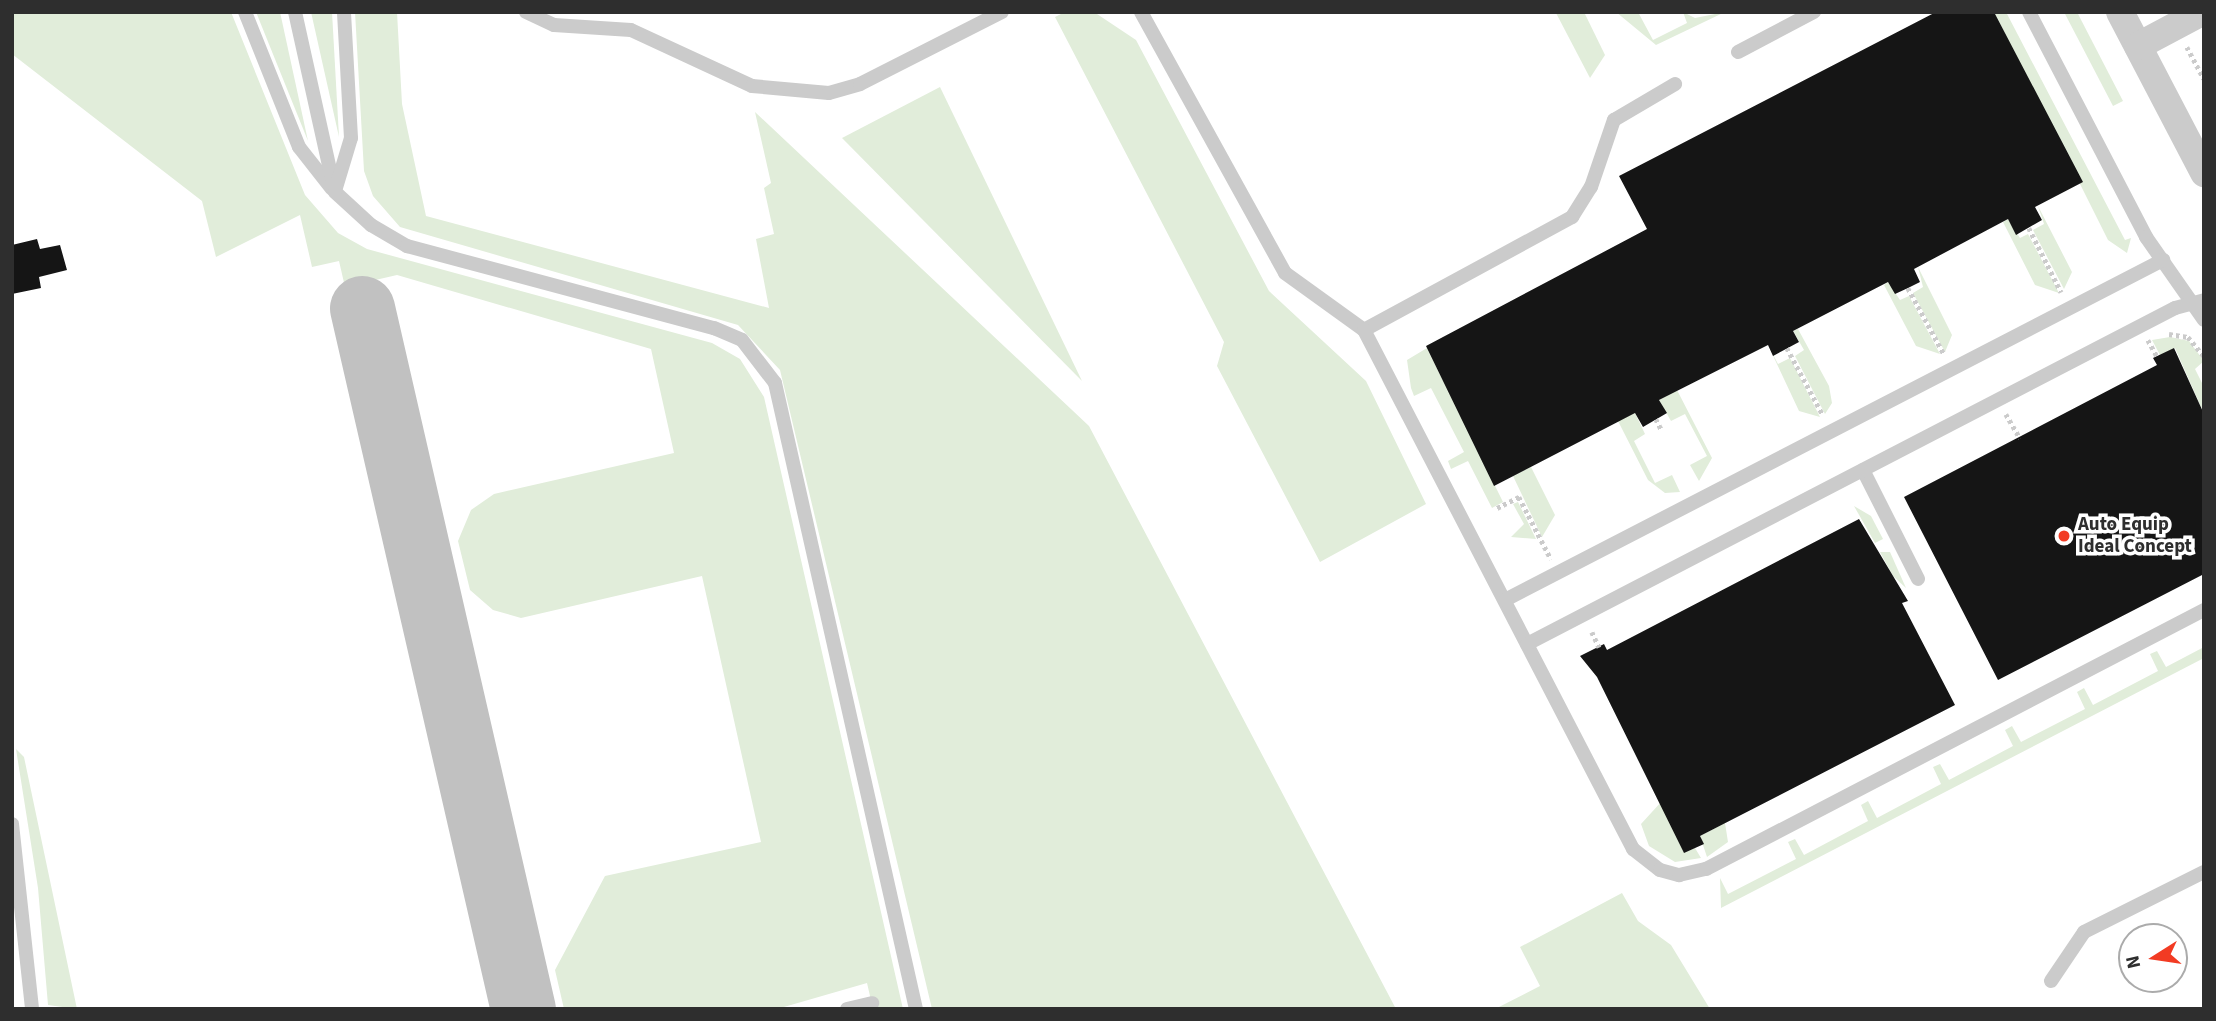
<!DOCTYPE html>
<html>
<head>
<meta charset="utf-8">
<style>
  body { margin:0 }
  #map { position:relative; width:2216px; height:1021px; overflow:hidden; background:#fff; font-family:"Source Sans 3",sans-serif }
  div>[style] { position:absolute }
  .green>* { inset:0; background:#e1edda }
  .taxiway>* { height:65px; margin:-32.5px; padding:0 32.5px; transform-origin:32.5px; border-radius:32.5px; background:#c1c1c1 }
  .building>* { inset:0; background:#151515 }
  .path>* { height:4.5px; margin-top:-2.25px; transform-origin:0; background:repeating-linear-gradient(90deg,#cbcbcb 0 3.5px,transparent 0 7px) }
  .lane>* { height:14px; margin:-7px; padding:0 7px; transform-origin:7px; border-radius:7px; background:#cbcbcb }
  .street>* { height:28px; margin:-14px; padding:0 14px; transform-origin:14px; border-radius:14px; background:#cbcbcb }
  .dots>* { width:19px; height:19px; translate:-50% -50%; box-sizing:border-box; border:4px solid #fff; border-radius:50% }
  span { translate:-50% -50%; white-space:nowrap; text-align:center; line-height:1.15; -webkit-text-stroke:7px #fff; paint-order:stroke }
  .poi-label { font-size:19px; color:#2e2e2e; font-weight:700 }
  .left { translate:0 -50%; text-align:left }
  .frame { position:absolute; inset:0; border:14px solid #2e2e2e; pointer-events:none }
  .north { position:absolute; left:2118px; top:923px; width:70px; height:70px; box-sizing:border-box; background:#fff; border:2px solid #ababab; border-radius:50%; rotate:258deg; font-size:19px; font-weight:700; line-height:28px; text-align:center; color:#2e2e2e }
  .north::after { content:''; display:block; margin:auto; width:24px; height:32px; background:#f23b23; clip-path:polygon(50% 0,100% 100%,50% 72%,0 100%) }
</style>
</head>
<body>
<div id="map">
  <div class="green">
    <i style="clip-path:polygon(12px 12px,231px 12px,305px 195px,338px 233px,367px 249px,712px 343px,740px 359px,764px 397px,903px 1009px,873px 1009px,867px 983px,777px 1009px,564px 1009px,555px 970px,605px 876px,761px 842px,702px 576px,521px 618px,493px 610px,470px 590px,458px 541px,471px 510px,494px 494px,674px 453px,651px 349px,397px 275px,345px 287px,339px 261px,312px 267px,300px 215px,216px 257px,202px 201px,12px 54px)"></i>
    <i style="clip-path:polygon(256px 12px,280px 12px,308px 141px)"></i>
    <i style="clip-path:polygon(311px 12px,332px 12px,339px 137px)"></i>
    <i style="clip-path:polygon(355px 12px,397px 12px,402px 104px,426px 216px,769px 308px,756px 239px,774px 234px,764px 188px,771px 183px,755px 112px,1089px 426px,1396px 1009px,932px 1009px,780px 370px,738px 325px,400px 227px,373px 196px,364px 171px)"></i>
    <i style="clip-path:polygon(1065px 12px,1094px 12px,1136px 40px,1269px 291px,1366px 381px,1426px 504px,1320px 562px,1217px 366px,1224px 342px,1055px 17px)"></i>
    <i style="clip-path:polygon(1584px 12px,1605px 55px,1590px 78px,1556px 13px)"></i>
    <i style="clip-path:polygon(1616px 12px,1638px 12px,1653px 40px,1687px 23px,1683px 12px,1695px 18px,1725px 12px,1656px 45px)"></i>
    <i style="clip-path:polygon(1994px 12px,2006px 12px,2125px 240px,2131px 238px,2127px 253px,2108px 240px)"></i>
    <i style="clip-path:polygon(2064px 12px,2077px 12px,2123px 101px,2113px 106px)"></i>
    <i style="clip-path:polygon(940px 87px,1082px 381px,842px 138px)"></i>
    <i style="clip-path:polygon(2038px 206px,2072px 272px,2064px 289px,2033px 230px,2044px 224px)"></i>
    <i style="clip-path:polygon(2008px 219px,2020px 238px,2028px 234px,2059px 293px,2035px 285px,2003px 222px)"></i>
    <i style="clip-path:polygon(1918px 267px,1952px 335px,1945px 352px,1913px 293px,1923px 287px)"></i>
    <i style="clip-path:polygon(1888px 282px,1900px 300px,1909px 296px,1940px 354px,1916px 346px,1884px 285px)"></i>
    <i style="clip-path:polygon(1798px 329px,1829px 386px,1832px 403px,1825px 414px,1795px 356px,1804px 350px,1793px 331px)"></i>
    <i style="clip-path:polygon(2170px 337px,2189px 341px,2204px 361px,2195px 369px,2204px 387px,2204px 414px,2175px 348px,2160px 355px,2152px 340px)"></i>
    <i style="clip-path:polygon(1768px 345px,1778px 364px,1790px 358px,1820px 417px,1799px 411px)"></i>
    <i style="clip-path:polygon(1427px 348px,1503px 502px,1492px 508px,1468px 461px,1451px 469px,1448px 461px,1464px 452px,1431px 388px,1414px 396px,1411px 388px,1407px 360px)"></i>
    <i style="clip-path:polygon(1677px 390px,1712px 458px,1699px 481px,1690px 465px,1707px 456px,1685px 414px,1671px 421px,1659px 400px)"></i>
    <i style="clip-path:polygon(1635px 413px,1645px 434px,1634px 441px,1655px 483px,1672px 475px,1680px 492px,1665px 493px,1648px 480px,1618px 421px)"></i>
    <i style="clip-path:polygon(1531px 467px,1555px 515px,1542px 537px,1513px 476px)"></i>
    <i style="clip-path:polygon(1518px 502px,1536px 539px,1511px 537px,1524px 524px,1513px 504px)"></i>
    <i style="clip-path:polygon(1854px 506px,1871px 516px,1883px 539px,1875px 543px)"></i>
    <i style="clip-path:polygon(1880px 552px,1890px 552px,1906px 588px,1893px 576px)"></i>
    <i style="clip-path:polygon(2204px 647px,2204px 658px,1721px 908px,1720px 878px,1728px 894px,1796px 859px,1788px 842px,1795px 839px,1804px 855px,1868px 821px,1861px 805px,1868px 801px,1877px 818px,1941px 784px,1933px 767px,1940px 764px,1949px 780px,2013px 746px,2005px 730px,2012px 726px,2021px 742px,2085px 709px,2077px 692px,2084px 688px,2093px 705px,2158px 671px,2150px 654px,2157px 651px,2166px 667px)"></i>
    <i style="clip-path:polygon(16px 749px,24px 757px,77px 1009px,48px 1005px,38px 888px)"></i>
    <i style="clip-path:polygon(1662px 801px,1684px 852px,1695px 848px,1701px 858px,1675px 862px,1649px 846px,1641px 824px)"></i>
    <i style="clip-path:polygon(1725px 823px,1728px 842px,1707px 857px,1700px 836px)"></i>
    <i style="clip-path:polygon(1622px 893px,1638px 921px,1671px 945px,1710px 1009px,1495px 1009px,1540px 986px,1520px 947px)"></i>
  </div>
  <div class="taxiway">
    <i style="left:362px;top:308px;width:719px;rotate:77.07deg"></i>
  </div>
  <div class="building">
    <i style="clip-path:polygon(1936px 12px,1994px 12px,2083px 182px,2035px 207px,2042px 220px,2016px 235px,2008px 219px,1914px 269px,1920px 282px,1908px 288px,1895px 294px,1888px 282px,1793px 331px,1799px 342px,1773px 356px,1768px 345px,1659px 400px,1667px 413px,1643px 427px,1635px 413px,1494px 486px,1426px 346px,1647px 229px,1619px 176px)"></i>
    <i style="clip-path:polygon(37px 239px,40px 249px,60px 245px,67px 270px,39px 277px,41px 288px,12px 294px,12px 245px)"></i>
    <i style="clip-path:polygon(2174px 348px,2204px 414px,2204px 574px,1998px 680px,1904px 497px,2157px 365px,2153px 358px)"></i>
    <i style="clip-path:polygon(1859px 519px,1908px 601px,1902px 603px,1955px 705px,1700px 836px,1704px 844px,1684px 853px,1597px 677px,1580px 656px,1604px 644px,1607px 650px)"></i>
  </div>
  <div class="path">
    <i style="left:2187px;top:47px;width:36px;rotate:62deg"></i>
    <i style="left:2029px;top:228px;width:72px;rotate:63.4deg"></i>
    <i style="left:1908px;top:288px;width:75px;rotate:61.4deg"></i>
    <i style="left:2169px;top:334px;width:19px;rotate:9deg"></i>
    <i style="left:2188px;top:337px;width:25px;rotate:50deg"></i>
    <i style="left:2148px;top:340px;width:18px;rotate:61deg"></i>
    <i style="left:1787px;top:348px;width:76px;rotate:61.8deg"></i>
    <i style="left:2006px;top:414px;width:28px;rotate:60deg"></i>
    <i style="left:1656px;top:419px;width:11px;rotate:63deg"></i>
    <i style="left:1497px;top:508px;width:25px;rotate:-27deg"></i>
    <i style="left:1519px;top:497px;width:70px;rotate:62.7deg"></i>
    <i style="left:1592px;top:632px;width:17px;rotate:65deg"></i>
  </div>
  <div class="lane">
    <i style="left:245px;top:12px;width:145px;rotate:68.2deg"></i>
    <i style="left:299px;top:147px;width:53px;rotate:51.8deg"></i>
    <i style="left:295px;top:12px;width:184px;rotate:77.5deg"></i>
    <i style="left:335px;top:192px;width:49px;rotate:42.5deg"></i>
    <i style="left:371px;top:225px;width:42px;rotate:30.3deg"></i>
    <i style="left:407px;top:246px;width:318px;rotate:15deg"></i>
    <i style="left:714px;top:328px;width:30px;rotate:23deg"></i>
    <i style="left:742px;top:340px;width:54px;rotate:52.5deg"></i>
    <i style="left:775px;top:383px;width:642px;rotate:77.31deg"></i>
    <i style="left:526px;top:12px;width:31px;rotate:25deg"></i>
    <i style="left:554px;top:25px;width:77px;rotate:3.7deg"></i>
    <i style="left:631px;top:30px;width:133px;rotate:24.8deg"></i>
    <i style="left:752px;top:86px;width:77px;rotate:5.2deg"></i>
    <i style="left:829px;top:93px;width:32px;rotate:-16deg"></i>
    <i style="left:860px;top:84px;width:159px;rotate:-26.9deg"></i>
    <i style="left:1141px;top:12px;width:298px;rotate:61.1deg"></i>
    <i style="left:1285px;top:273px;width:97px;rotate:35.8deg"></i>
    <i style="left:1364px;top:330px;width:237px;rotate:-28.5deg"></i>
    <i style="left:1572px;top:217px;width:36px;rotate:-58deg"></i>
    <i style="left:1591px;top:187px;width:71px;rotate:-71.1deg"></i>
    <i style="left:1614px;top:120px;width:71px;rotate:-30.5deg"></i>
    <i style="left:2029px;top:12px;width:254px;rotate:62.5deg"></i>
    <i style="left:2146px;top:237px;width:101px;rotate:55.1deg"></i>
    <i style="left:1738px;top:52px;width:86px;rotate:-27.8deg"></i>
    <i style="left:335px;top:191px;width:55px;rotate:-73.2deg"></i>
    <i style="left:351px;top:138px;width:126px;rotate:-93.2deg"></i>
    <i style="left:1364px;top:330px;width:585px;rotate:62.6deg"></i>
    <i style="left:1633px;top:849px;width:34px;rotate:38deg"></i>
    <i style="left:1660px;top:870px;width:20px;rotate:15deg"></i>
    <i style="left:1679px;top:875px;width:28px;rotate:-13deg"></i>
    <i style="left:1706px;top:869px;width:561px;rotate:-27.48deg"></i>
    <i style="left:1863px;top:470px;width:122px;rotate:63.2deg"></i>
    <i style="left:1505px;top:600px;width:741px;rotate:-27.33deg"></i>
    <i style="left:1527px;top:644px;width:730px;rotate:-27.41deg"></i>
    <i style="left:2175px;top:308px;width:30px;rotate:-15deg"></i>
    <i style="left:12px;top:824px;width:186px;rotate:83.8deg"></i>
    <i style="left:2051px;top:981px;width:59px;rotate:-56deg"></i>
    <i style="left:2084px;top:932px;width:134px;rotate:-26.6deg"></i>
    <i style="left:847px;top:1009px;width:26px;rotate:-13deg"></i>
  </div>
  <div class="street">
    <i style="left:2120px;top:12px;width:182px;rotate:62.4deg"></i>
    <i style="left:2138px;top:46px;width:72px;rotate:-28deg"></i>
  </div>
  <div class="dots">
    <i style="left:2064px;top:536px;background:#f23b23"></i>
  </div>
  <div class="poi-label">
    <span class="left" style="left:2078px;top:536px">Auto Equip<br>Ideal Concept</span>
  </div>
  <div class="frame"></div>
  <div class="north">N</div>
</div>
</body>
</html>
